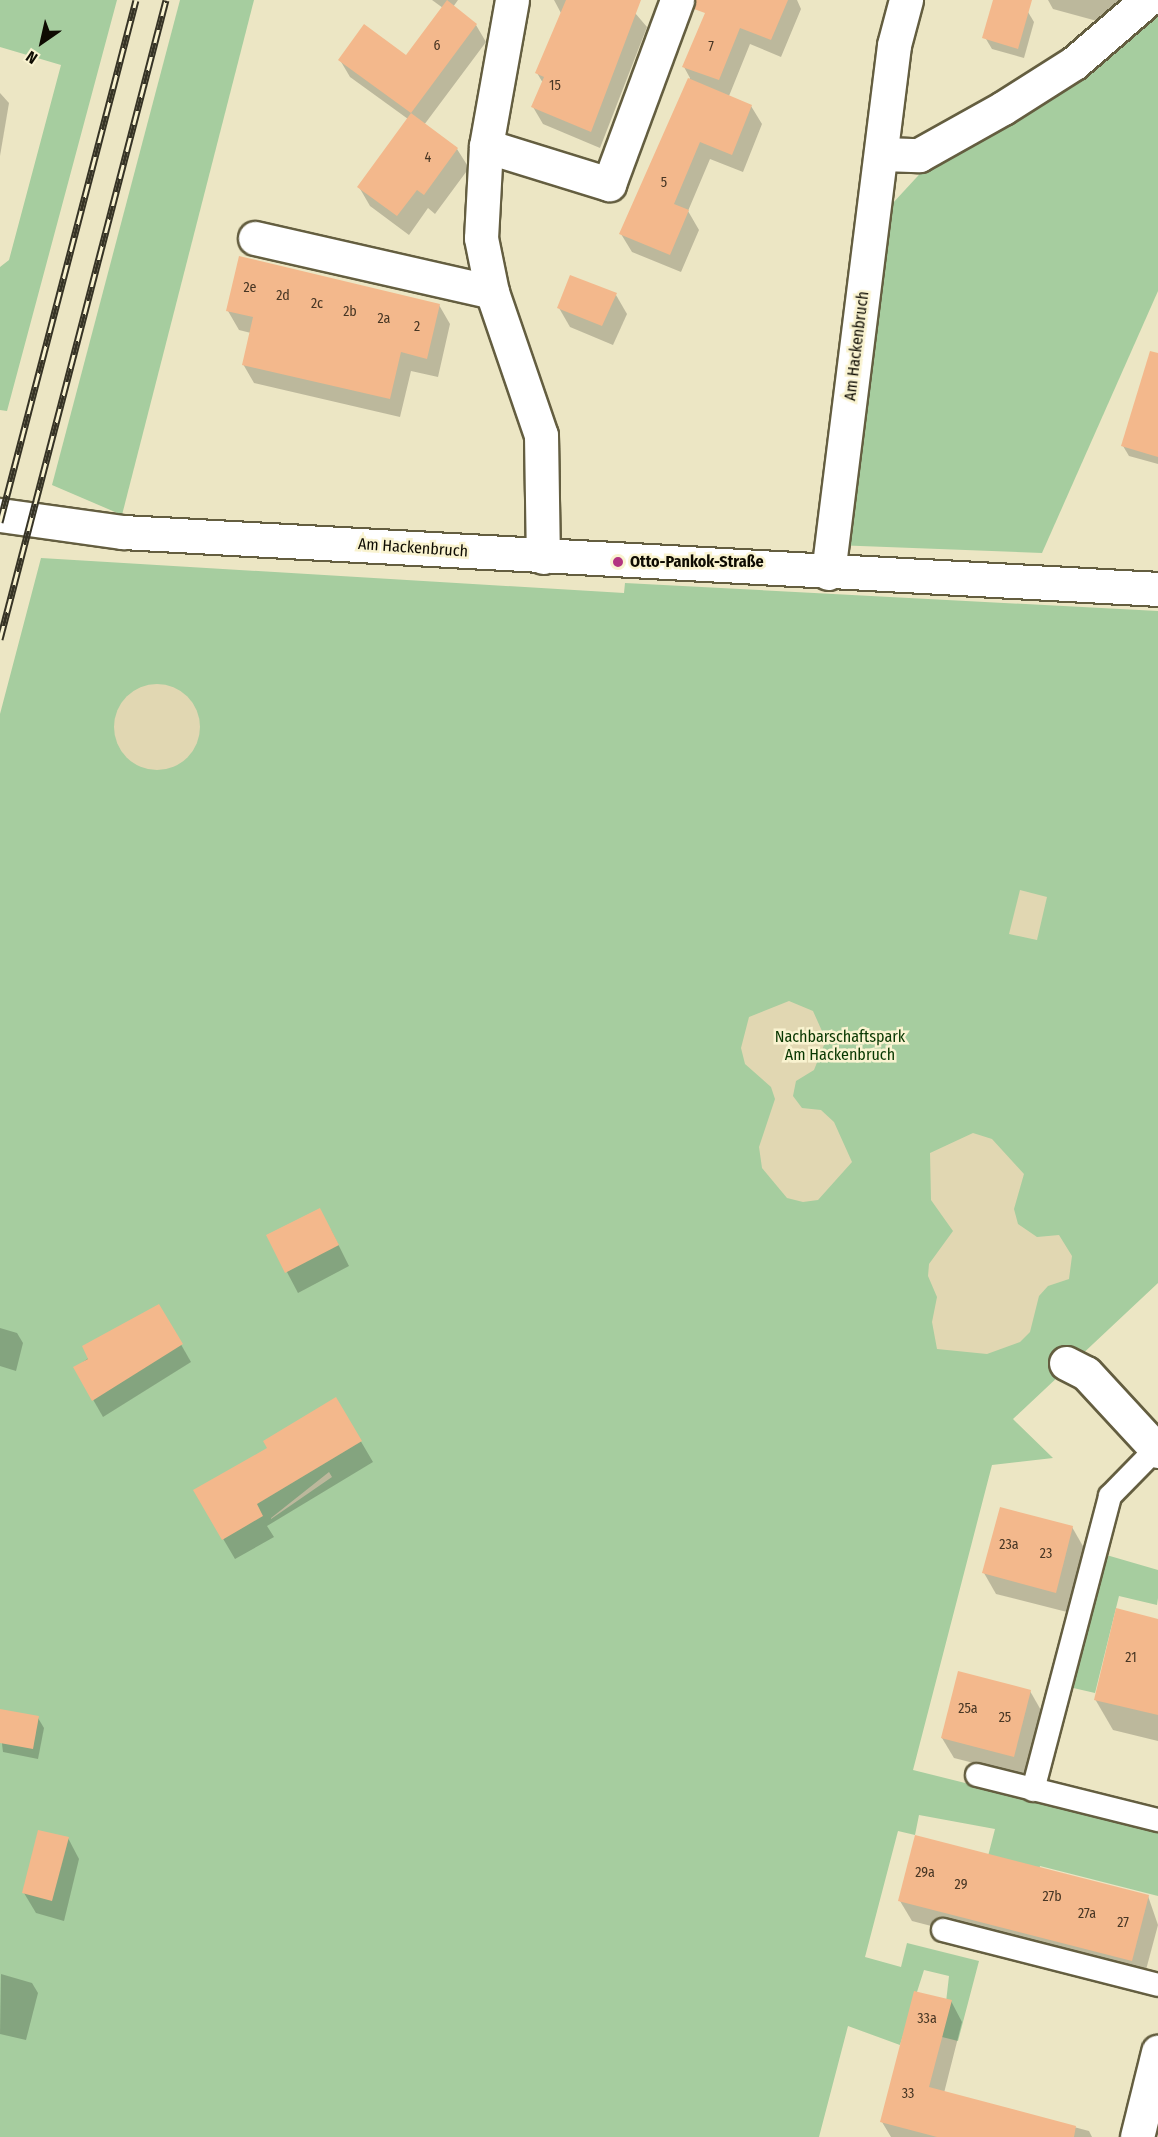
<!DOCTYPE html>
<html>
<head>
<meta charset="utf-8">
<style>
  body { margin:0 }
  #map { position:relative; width:1158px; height:2137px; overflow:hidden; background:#ece6c4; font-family:"Fira Sans Condensed",sans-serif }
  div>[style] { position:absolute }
  .green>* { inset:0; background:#a6cd9f }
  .sand>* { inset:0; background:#e1d7b2 }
  .round { border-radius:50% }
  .shadow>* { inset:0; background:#0003 }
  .building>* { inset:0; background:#f3b88c }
  .roads { filter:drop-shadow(2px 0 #645e40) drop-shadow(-2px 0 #645e40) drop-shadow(0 2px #645e40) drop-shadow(0 -2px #645e40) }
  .service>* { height:22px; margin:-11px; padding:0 11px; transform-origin:11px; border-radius:11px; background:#fff }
  .minor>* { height:33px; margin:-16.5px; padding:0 16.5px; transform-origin:16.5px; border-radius:16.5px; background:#fff }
  .tertiary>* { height:33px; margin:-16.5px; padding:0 16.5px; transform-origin:16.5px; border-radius:16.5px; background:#fff }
  .rail>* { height:7px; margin-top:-3.5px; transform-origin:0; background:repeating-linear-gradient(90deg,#f9f3d0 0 14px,#363325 0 28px); box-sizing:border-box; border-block:2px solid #363325 }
  .dots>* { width:16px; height:16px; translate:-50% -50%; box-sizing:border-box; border:3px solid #f9f3d0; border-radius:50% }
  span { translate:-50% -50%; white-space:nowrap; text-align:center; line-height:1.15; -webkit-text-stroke:5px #f9f3d0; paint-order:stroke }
  .number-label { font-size:14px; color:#473624 }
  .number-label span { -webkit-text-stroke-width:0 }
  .street-label { font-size:16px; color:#0e0b02 }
  .poi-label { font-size:16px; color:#0e0b02; font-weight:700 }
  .left { translate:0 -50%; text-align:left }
  .park-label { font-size:16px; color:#083701 }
  .north { position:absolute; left:12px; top:12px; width:60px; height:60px; -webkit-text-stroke:4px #f9f3d0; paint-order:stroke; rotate:214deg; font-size:16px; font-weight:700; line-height:24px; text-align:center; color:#0e0b02 }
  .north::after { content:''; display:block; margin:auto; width:21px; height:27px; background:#0e0b02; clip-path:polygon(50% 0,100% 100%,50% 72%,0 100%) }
</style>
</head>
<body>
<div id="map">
  <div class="green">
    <i style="clip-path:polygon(0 0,117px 0,7px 411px,0 410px,0 267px,9px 260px,61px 65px,0 47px)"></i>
    <i style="clip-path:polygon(180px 0,254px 0,122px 515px,52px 485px)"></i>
    <i style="clip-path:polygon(1158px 8px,1158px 291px,1042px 553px,834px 545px,880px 217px,940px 152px)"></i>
    <i style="clip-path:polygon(evenodd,41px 558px,624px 593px,625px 583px,1158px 611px,1158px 1283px,1013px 1419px,1053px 1458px,992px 1465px,913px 1770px,1158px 1831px,1158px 1896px,1040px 1866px,1026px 1919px,987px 1860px,995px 1829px,919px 1815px,915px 1835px,898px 1831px,865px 1957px,901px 1967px,907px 1943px,979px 1961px,958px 2041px,942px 2037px,949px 1976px,924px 1970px,900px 2045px,848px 2026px,819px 2137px,0 2137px,0 714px,41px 558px,329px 1472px,332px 1477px,271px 1519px,271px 1518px,329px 1472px)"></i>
    <i style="clip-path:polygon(1103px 1554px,1158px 1570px,1158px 1598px,1157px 1605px,1119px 1596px,1095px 1693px,1069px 1687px)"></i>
  </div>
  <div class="sand">
    <i class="round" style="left:114px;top:684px;width:86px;height:86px"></i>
    <i style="clip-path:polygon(1020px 890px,1047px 897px,1037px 940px,1009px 934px)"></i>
    <i style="clip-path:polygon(789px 1001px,813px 1011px,826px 1040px,814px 1070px,796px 1081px,793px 1096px,802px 1108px,821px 1110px,834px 1122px,852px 1162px,818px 1200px,803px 1202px,787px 1198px,762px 1168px,759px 1147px,775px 1099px,771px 1087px,745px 1064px,741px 1048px,749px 1017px)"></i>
    <i style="clip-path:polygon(973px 1133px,992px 1139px,1024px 1174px,1014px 1209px,1018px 1224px,1037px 1237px,1059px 1235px,1072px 1256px,1069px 1279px,1048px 1286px,1039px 1296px,1030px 1332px,1020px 1342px,987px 1354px,937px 1349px,932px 1322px,937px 1297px,928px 1276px,929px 1264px,953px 1231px,931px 1200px,930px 1153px)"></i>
  </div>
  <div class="shadow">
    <i style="clip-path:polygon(432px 0,458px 0,453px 7px,476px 25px,486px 42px,424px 125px,457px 149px,469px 168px,435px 214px,428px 208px,409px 235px,370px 206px,359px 187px,408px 119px,350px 77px,340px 60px,407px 57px,443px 8px)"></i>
    <i style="clip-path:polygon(554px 0,624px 0,647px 27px,600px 148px,543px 124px,533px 107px,543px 83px,537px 73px,562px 15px)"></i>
    <i style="clip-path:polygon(713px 0,797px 0,801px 9px,781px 57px,750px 44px,729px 96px,751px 106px,762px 124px,743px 172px,710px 159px,688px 211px,699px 230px,681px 272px,632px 252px,621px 234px,690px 78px,684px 67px)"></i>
    <i style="clip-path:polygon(1048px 0,1135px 0,1108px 24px,1053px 9px)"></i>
    <i style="clip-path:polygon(1028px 12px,1034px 22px,1024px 58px,992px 49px,986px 39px)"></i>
    <i style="clip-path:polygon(0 93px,9px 103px,0 156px)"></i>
    <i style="clip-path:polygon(616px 295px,627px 314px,613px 345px,570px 327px,559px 308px)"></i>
    <i style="clip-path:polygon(439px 305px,450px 324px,438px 377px,411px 371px,400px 417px,254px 383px,243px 364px,251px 333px,239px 330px,228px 311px)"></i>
    <i style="clip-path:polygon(1158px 359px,1158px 464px,1129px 456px,1123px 446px)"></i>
    <i style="clip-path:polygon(331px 1230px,349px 1266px,298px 1293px,268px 1236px)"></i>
    <i style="clip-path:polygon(159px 1306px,191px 1362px,103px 1417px,75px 1368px)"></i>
    <i style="clip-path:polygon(0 1328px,17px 1333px,23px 1343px,16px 1371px,0 1366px)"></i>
    <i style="clip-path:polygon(336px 1399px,373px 1462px,267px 1526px,274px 1537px,235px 1559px,195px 1491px,269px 1449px)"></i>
    <i style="clip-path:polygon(1072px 1527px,1084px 1548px,1067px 1612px,996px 1594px,984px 1573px)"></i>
    <i style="clip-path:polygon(1158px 1620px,1158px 1741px,1113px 1730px,1095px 1699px)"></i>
    <i style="clip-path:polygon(1030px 1691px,1042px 1712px,1025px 1776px,954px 1758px,942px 1738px)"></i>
    <i style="clip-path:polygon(38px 1718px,44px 1728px,38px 1759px,3px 1752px,0 1727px)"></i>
    <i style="clip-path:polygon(68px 1838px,79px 1859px,64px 1921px,36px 1913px,24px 1893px)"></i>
    <i style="clip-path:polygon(1148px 1896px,1158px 1925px,1143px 1981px,912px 1921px,900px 1901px)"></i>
    <i style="clip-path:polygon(1px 1974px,32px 1983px,38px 1993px,26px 2040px,0 2034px)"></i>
    <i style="clip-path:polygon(951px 2001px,962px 2022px,944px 2093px,1089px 2131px,1092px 2137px,891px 2137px,882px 2122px)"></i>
  </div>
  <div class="building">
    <i style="clip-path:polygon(447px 0,477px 24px,411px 113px,338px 60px,364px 24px,406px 55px)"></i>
    <i style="clip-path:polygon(566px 0,641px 0,591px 132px,531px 107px,544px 77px,535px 73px)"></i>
    <i style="clip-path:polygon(695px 0,788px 0,771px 40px,740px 28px,719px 80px,682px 67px,705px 13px,694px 9px)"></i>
    <i style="clip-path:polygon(993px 0,1032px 0,1018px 49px,982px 38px)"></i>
    <i style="clip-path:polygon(688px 78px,752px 105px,732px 155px,700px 142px,674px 204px,689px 210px,670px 255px,619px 234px)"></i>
    <i style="clip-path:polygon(411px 113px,458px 148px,424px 195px,417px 190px,397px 216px,357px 187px)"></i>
    <i style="clip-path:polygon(239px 256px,440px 304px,427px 359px,401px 352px,390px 399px,242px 365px,253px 317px,226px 311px)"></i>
    <i style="clip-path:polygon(570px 275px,617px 293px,602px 326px,557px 308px)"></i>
    <i style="clip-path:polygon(1150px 351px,1158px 353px,1158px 457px,1121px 446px)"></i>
    <i style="clip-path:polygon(320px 1208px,339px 1245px,285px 1273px,266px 1235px)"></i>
    <i style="clip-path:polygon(159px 1304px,183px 1344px,92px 1401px,73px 1367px,88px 1359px,82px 1346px)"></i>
    <i style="clip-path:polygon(336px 1397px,362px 1441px,257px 1504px,263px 1516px,222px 1540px,193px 1490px,267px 1448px,263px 1441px)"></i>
    <i style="clip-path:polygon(1000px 1507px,1073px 1526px,1056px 1593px,982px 1573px)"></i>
    <i style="clip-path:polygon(1116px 1608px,1158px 1619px,1158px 1715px,1094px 1700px)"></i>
    <i style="clip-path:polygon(958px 1671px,1031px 1690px,1014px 1757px,941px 1738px)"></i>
    <i style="clip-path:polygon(0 1709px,39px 1716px,33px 1749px,0 1743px)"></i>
    <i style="clip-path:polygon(38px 1830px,69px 1837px,52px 1901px,22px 1893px)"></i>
    <i style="clip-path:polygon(915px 1835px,1149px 1895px,1132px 1961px,898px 1901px)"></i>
    <i style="clip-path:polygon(914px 1991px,952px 2000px,929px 2087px,1076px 2126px,1074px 2137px,937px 2137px,880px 2122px)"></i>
  </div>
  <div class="roads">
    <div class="service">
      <i style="left:977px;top:1775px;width:187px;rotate:14deg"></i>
      <i style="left:1033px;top:1790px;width:304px;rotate:-75.3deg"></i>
      <i style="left:1110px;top:1496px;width:66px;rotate:-45.6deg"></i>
      <i style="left:943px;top:1930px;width:222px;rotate:14.3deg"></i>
    </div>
    <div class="minor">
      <i style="left:512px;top:0;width:148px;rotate:100.1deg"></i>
      <i style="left:486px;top:146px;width:92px;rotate:93.1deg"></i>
      <i style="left:481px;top:238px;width:55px;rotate:78.5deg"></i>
      <i style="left:492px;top:292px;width:151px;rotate:71.1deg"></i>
      <i style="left:541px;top:435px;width:122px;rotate:89.1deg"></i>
      <i style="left:486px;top:146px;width:129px;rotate:17.2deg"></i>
      <i style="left:609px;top:184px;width:196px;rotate:-69.7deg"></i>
      <i style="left:882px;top:154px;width:37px;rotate:2deg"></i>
      <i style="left:919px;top:155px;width:96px;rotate:-29.2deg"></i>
      <i style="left:1003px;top:108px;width:84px;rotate:-32.4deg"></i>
      <i style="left:1074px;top:63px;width:96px;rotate:-40.8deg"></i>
      <i style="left:255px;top:238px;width:243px;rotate:12.8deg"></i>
      <i style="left:828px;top:573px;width:532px;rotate:-82.87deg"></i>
      <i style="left:894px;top:45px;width:47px;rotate:-75.1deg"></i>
      <i style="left:1066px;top:1363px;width:22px;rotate:27deg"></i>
      <i style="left:1086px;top:1373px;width:106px;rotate:47.3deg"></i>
      <i style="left:1137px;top:2137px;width:88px;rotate:-76.1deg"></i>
    </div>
    <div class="tertiary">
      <i style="left:0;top:515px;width:124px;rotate:7.9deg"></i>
      <i style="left:123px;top:532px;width:1037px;rotate:3.15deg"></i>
    </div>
  </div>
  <div class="rail">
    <i style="left:0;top:522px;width:539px;rotate:-75.4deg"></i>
    <i style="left:0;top:639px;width:660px;rotate:-75.44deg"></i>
  </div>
  <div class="dots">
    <i style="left:618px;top:562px;background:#b33481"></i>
  </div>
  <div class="number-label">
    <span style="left:437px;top:46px">6</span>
    <span style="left:711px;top:47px">7</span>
    <span style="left:555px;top:86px">15</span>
    <span style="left:428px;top:158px">4</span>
    <span style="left:664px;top:183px">5</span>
    <span style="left:250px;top:288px">2e</span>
    <span style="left:283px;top:296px">2d</span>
    <span style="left:317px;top:304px">2c</span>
    <span style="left:350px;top:312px">2b</span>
    <span style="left:384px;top:319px">2a</span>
    <span style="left:417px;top:327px">2</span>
    <span style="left:1009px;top:1545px">23a</span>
    <span style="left:1046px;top:1554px">23</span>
    <span style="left:1131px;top:1658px">21</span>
    <span style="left:968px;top:1709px">25a</span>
    <span style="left:1005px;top:1718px">25</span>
    <span style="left:925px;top:1873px">29a</span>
    <span style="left:961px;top:1885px">29</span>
    <span style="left:1052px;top:1897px">27b</span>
    <span style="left:1087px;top:1914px">27a</span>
    <span style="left:1123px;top:1923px">27</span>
    <span style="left:927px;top:2019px">33a</span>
    <span style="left:908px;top:2094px">33</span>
  </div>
  <div class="street-label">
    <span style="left:857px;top:346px;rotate:-83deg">Am Hackenbruch</span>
    <span style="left:413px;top:548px;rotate:4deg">Am Hackenbruch</span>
  </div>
  <div class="poi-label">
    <span class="left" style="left:630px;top:562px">Otto-Pankok-Straße</span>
  </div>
  <div class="park-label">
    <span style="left:840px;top:1046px">Nachbarschaftspark<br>Am Hackenbruch</span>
  </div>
  <div class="north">N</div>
</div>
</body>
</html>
